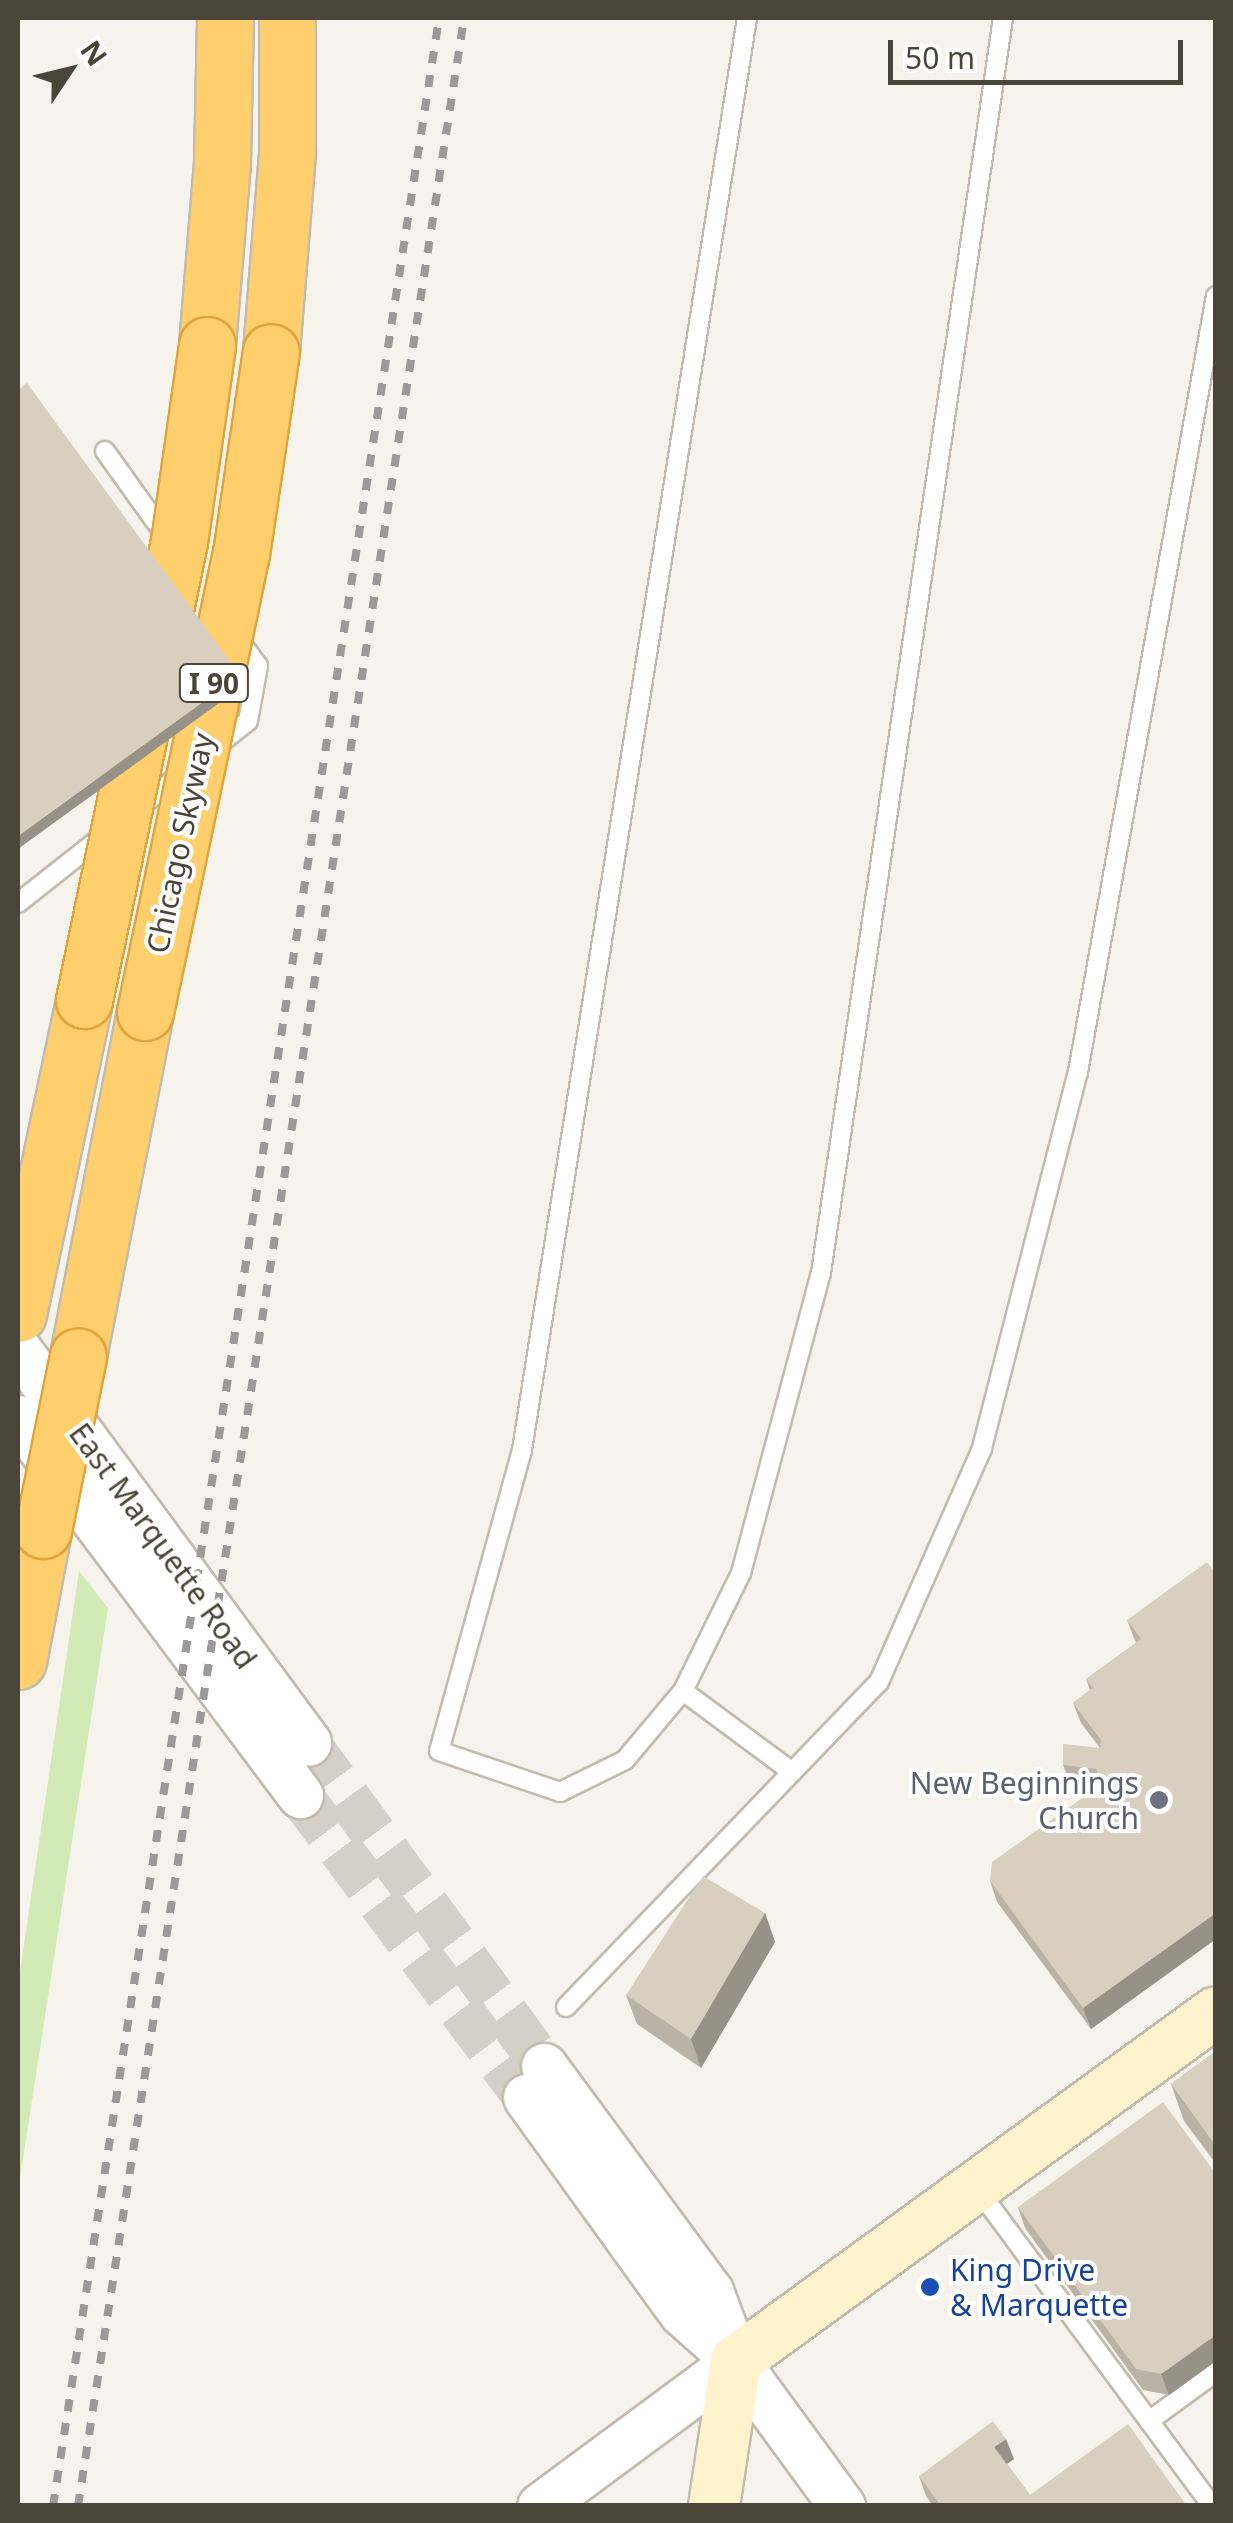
<!DOCTYPE html>
<html>
<head>
<meta charset="utf-8">
<style>
  body { margin:0 }
  #map { position:relative; width:1233px; height:2523px; overflow:hidden; background:#f6f3ec; font-family:"Noto Sans",sans-serif }
  div>[style] { position:absolute }
  .green>* { inset:0; background:#d2eab5 }
  .tertiary-tunnel>* { height:45px; margin-top:-22.5px; transform-origin:0; background:repeating-linear-gradient(90deg,#d4d0c8 0 45px,transparent 0 67px) }
  .roads { filter:drop-shadow(2px 0 #c2bbae) drop-shadow(-2px 0 #c2bbae) drop-shadow(0 2px #c2bbae) drop-shadow(0 -2px #c2bbae) }
  .service>* { height:18px; margin:-9px; padding:0 9px; transform-origin:9px; border-radius:9px; background:#fff }
  .tertiary>* { height:45px; margin:-22.5px; padding:0 22.5px; transform-origin:22.5px; border-radius:22.5px; background:#fff }
  .secondary>* { height:50px; margin:-25px; padding:0 25px; transform-origin:25px; border-radius:25px; background:#fff3cd }
  .motorway>* { height:55px; margin:-27.5px; padding:0 27.5px; transform-origin:27.5px; border-radius:27.5px; background:#ffcf6e }
  .rail>* { height:8px; margin-top:-4px; transform-origin:0; background:repeating-linear-gradient(90deg,#9a9a9a 0 12px,transparent 0 24px) }
  .bridges { filter:drop-shadow(2px 0 #e0a43c) drop-shadow(-2px 0 #e0a43c) drop-shadow(0 2px #e0a43c) drop-shadow(0 -2px #e0a43c) }
  .motorway-bridge>* { height:55px; margin:-27.5px; padding:0 27.5px; transform-origin:27.5px; border-radius:27.5px; background:#ffcf6e }
  .wall>* { inset:0; background:#bab2a6 }
  .shaded-wall>* { inset:0; background:#979187 }
  .building>* { inset:0; background:#d8cfc1 }
  .dots>* { width:28px; height:28px; translate:-50% -50%; box-sizing:border-box; border:5px solid #fff; border-radius:50% }
  span { translate:-50% -50%; white-space:nowrap; text-align:center; line-height:1.15; -webkit-text-stroke:8px #fff; paint-order:stroke }
  .shield-label span { padding:2px 8px; background:#fff; border:2px solid; border-radius:8px; -webkit-text-stroke-width:0 }
  .shield-label { font-size:28px; color:#4b4439; font-weight:700 }
  .street-label { font-size:30px; color:#4b4439 }
  .worship-label { font-size:30px; color:#5b616d }
  .right { translate:-100% -50%; text-align:right }
  .transit-label { font-size:30px; color:#164399 }
  .left { translate:0 -50%; text-align:left }
  .frame { position:absolute; inset:0; border:20px solid #4b4439; pointer-events:none }
  .north { position:absolute; left:20px; top:20px; width:100px; height:100px; -webkit-text-stroke:8px #fff; paint-order:stroke; rotate:55deg; font-size:28px; font-weight:700; line-height:40px; text-align:center; color:#4b4439 }
  .north::after { content:''; display:block; margin:auto; width:35px; height:45px; background:#4b4439; clip-path:polygon(50% 0,100% 100%,50% 72%,0 100%) }
  .scale { position:absolute; left:888px; top:40px; width:295px; height:45px; box-sizing:border-box; border:5px solid #4b4439; border-top:0; padding-left:12px; font-size:30px; line-height:35px; white-space:nowrap; color:#4b4439; -webkit-text-stroke:8px #fff; paint-order:stroke }
</style>
</head>
<body>
<div id="map">
  <div class="green">
    <i style="clip-path:polygon(79px 1571px,108px 1608px,18px 2191px,18px 1985px)"></i>
  </div>
  <div class="tertiary-tunnel">
    <i style="left:308px;top:1743px;width:400px;rotate:53.8deg"></i>
    <i style="left:300px;top:1795px;width:377px;rotate:53.2deg"></i>
  </div>
  <div class="roads">
    <div class="service">
      <i style="left:747px;top:18px;width:1450px;rotate:98.93deg"></i>
      <i style="left:522px;top:1450px;width:312px;rotate:105.4deg"></i>
      <i style="left:439px;top:1751px;width:128px;rotate:18.7deg"></i>
      <i style="left:560px;top:1792px;width:72px;rotate:-26.2deg"></i>
      <i style="left:625px;top:1760px;width:90px;rotate:-50deg"></i>
      <i style="left:683px;top:1691px;width:136px;rotate:36.6deg"></i>
      <i style="left:105px;top:451px;width:108px;rotate:54.4deg"></i>
      <i style="left:214px;top:748px;width:43px;rotate:-38.5deg"></i>
      <i style="left:248px;top:721px;width:56px;rotate:-79.7deg"></i>
      <i style="left:258px;top:666px;width:39px;rotate:-126deg"></i>
      <i style="left:136px;top:810px;width:59px;rotate:-38.8deg"></i>
      <i style="left:18px;top:903px;width:110px;rotate:-38.3deg"></i>
      <i style="left:683px;top:1691px;width:131px;rotate:-63.8deg"></i>
      <i style="left:741px;top:1573px;width:310px;rotate:-75.1deg"></i>
      <i style="left:821px;top:1273px;width:1268px;rotate:-81.75deg"></i>
      <i style="left:566px;top:2007px;width:451px;rotate:-46.1deg"></i>
      <i style="left:879px;top:1682px;width:256px;rotate:-66.2deg"></i>
      <i style="left:982px;top:1448px;width:388px;rotate:-75.7deg"></i>
      <i style="left:1078px;top:1072px;width:788px;rotate:-79.92deg"></i>
      <i style="left:979px;top:2191px;width:392px;rotate:53.5deg"></i>
      <i style="left:1149px;top:2421px;width:83px;rotate:-36.2deg"></i>
    </div>
    <div class="tertiary">
      <i style="left:18px;top:1349px;width:489px;rotate:53.6deg"></i>
      <i style="left:18px;top:1418px;width:471px;rotate:53.2deg"></i>
      <i style="left:544px;top:2066px;width:280px;rotate:53.6deg"></i>
      <i style="left:710px;top:2291px;width:68px;rotate:69.4deg"></i>
      <i style="left:526px;top:2097px;width:266px;rotate:54.2deg"></i>
      <i style="left:682px;top:2313px;width:72px;rotate:41.6deg"></i>
      <i style="left:736px;top:2361px;width:180px;rotate:53.8deg"></i>
      <i style="left:540px;top:2506px;width:244px;rotate:-36.5deg"></i>
    </div>
    <div class="secondary">
      <i style="left:714px;top:2506px;width:147px;rotate:-81.4deg"></i>
      <i style="left:736px;top:2361px;width:593px;rotate:-36.02deg"></i>
    </div>
    <div class="motorway">
      <i style="left:207px;top:345px;width:185px;rotate:-85.3deg"></i>
      <i style="left:222px;top:161px;width:143px;rotate:-88.8deg"></i>
      <i style="left:271px;top:352px;width:202px;rotate:-85.4deg"></i>
      <i style="left:287px;top:151px;width:133px;rotate:-90deg"></i>
      <i style="left:18px;top:1314px;width:321px;rotate:-78.1deg"></i>
      <i style="left:78px;top:1356px;width:350px;rotate:-79deg"></i>
      <i style="left:18px;top:1661px;width:133px;rotate:-79.2deg"></i>
    </div>
  </div>
  <div class="rail">
    <i style="left:53px;top:2506px;width:2518px;rotate:-81.18deg"></i>
    <i style="left:78px;top:2506px;width:2518px;rotate:-81.18deg"></i>
  </div>
  <div class="bridges">
    <div class="motorway-bridge">
      <i style="left:84px;top:1000px;width:468px;rotate:-78.3deg"></i>
      <i style="left:179px;top:542px;width:199px;rotate:-81.9deg"></i>
      <i style="left:145px;top:1012px;width:468px;rotate:-78.2deg"></i>
      <i style="left:241px;top:554px;width:204px;rotate:-81.6deg"></i>
      <i style="left:43px;top:1530px;width:177px;rotate:-78.6deg"></i>
    </div>
  </div>
  <div class="wall">
    <i style="clip-path:polygon(1216px 1574px,1216px 1939px,1091px 2029px,997px 1902px,990px 1881px,1095px 1788px,1071px 1785px,1063px 1765px,1100px 1748px,1081px 1723px,1073px 1703px,1090px 1690px,1086px 1679px,1136px 1643px,1127px 1620px)"></i>
    <i style="clip-path:polygon(765px 1913px,775px 1942px,701px 2068px,637px 2024px,626px 1995px)"></i>
    <i style="clip-path:polygon(1216px 2051px,1216px 2164px,1184px 2121px,1171px 2084px)"></i>
    <i style="clip-path:polygon(1216px 2174px,1216px 2361px,1169px 2395px,1143px 2390px,1025px 2228px,1018px 2207px)"></i>
    <i style="clip-path:polygon(1014px 2459px,1007px 2464px,1030px 2495px,1187px 2506px,933px 2506px,926px 2496px,919px 2476px)"></i>
  </div>
  <div class="shaded-wall">
    <i style="clip-path:polygon(240px 675px,244px 685px,18px 849px,18px 836px)"></i>
    <i style="clip-path:polygon(765px 1913px,775px 1942px,701px 2068px,691px 2039px)"></i>
    <i style="clip-path:polygon(1216px 1913px,1216px 1939px,1091px 2029px,1083px 2008px)"></i>
    <i style="clip-path:polygon(1216px 2335px,1216px 2361px,1169px 2395px,1161px 2374px)"></i>
    <i style="clip-path:polygon(1006px 2439px,1014px 2459px,1002px 2467px,994px 2447px)"></i>
  </div>
  <div class="building">
    <i style="clip-path:polygon(27px 383px,240px 675px,18px 836px,18px 390px)"></i>
    <i style="clip-path:polygon(1207px 1562px,1216px 1574px,1216px 1913px,1083px 2008px,990px 1881px,992px 1862px,1095px 1789px,1097px 1769px,1063px 1765px,1063px 1744px,1100px 1748px,1101px 1740px,1073px 1703px,1093px 1688px,1086px 1679px,1141px 1639px,1127px 1620px)"></i>
    <i style="clip-path:polygon(703px 1876px,765px 1913px,691px 2039px,626px 1995px)"></i>
    <i style="clip-path:polygon(1216px 2051px,1216px 2146px,1171px 2084px)"></i>
    <i style="clip-path:polygon(1163px 2102px,1216px 2174px,1216px 2335px,1161px 2374px,1136px 2369px,1018px 2207px)"></i>
    <i style="clip-path:polygon(993px 2421px,1006px 2439px,994px 2447px,1030px 2495px,1128px 2424px,1187px 2506px,941px 2506px,919px 2476px)"></i>
  </div>
  <div class="dots">
    <i style="left:1159px;top:1800px;background:#6b7280"></i>
    <i style="left:930px;top:2287px;background:#1a4fb4"></i>
  </div>
  <div class="shield-label">
    <span style="left:214px;top:683px">I 90</span>
  </div>
  <div class="street-label">
    <span style="left:180px;top:843px;rotate:-78deg">Chicago Skyway</span>
    <span style="left:163px;top:1546px;rotate:54deg">East Marquette Road</span>
  </div>
  <div class="worship-label">
    <span class="right" style="left:1139px;top:1800px">New Beginnings<br>Church</span>
  </div>
  <div class="transit-label">
    <span class="left" style="left:950px;top:2287px">King Drive<br>&amp; Marquette</span>
  </div>
  <div class="frame"></div>
  <div class="north">N</div>
  <div class="scale">50 m</div>
</div>
</body>
</html>
